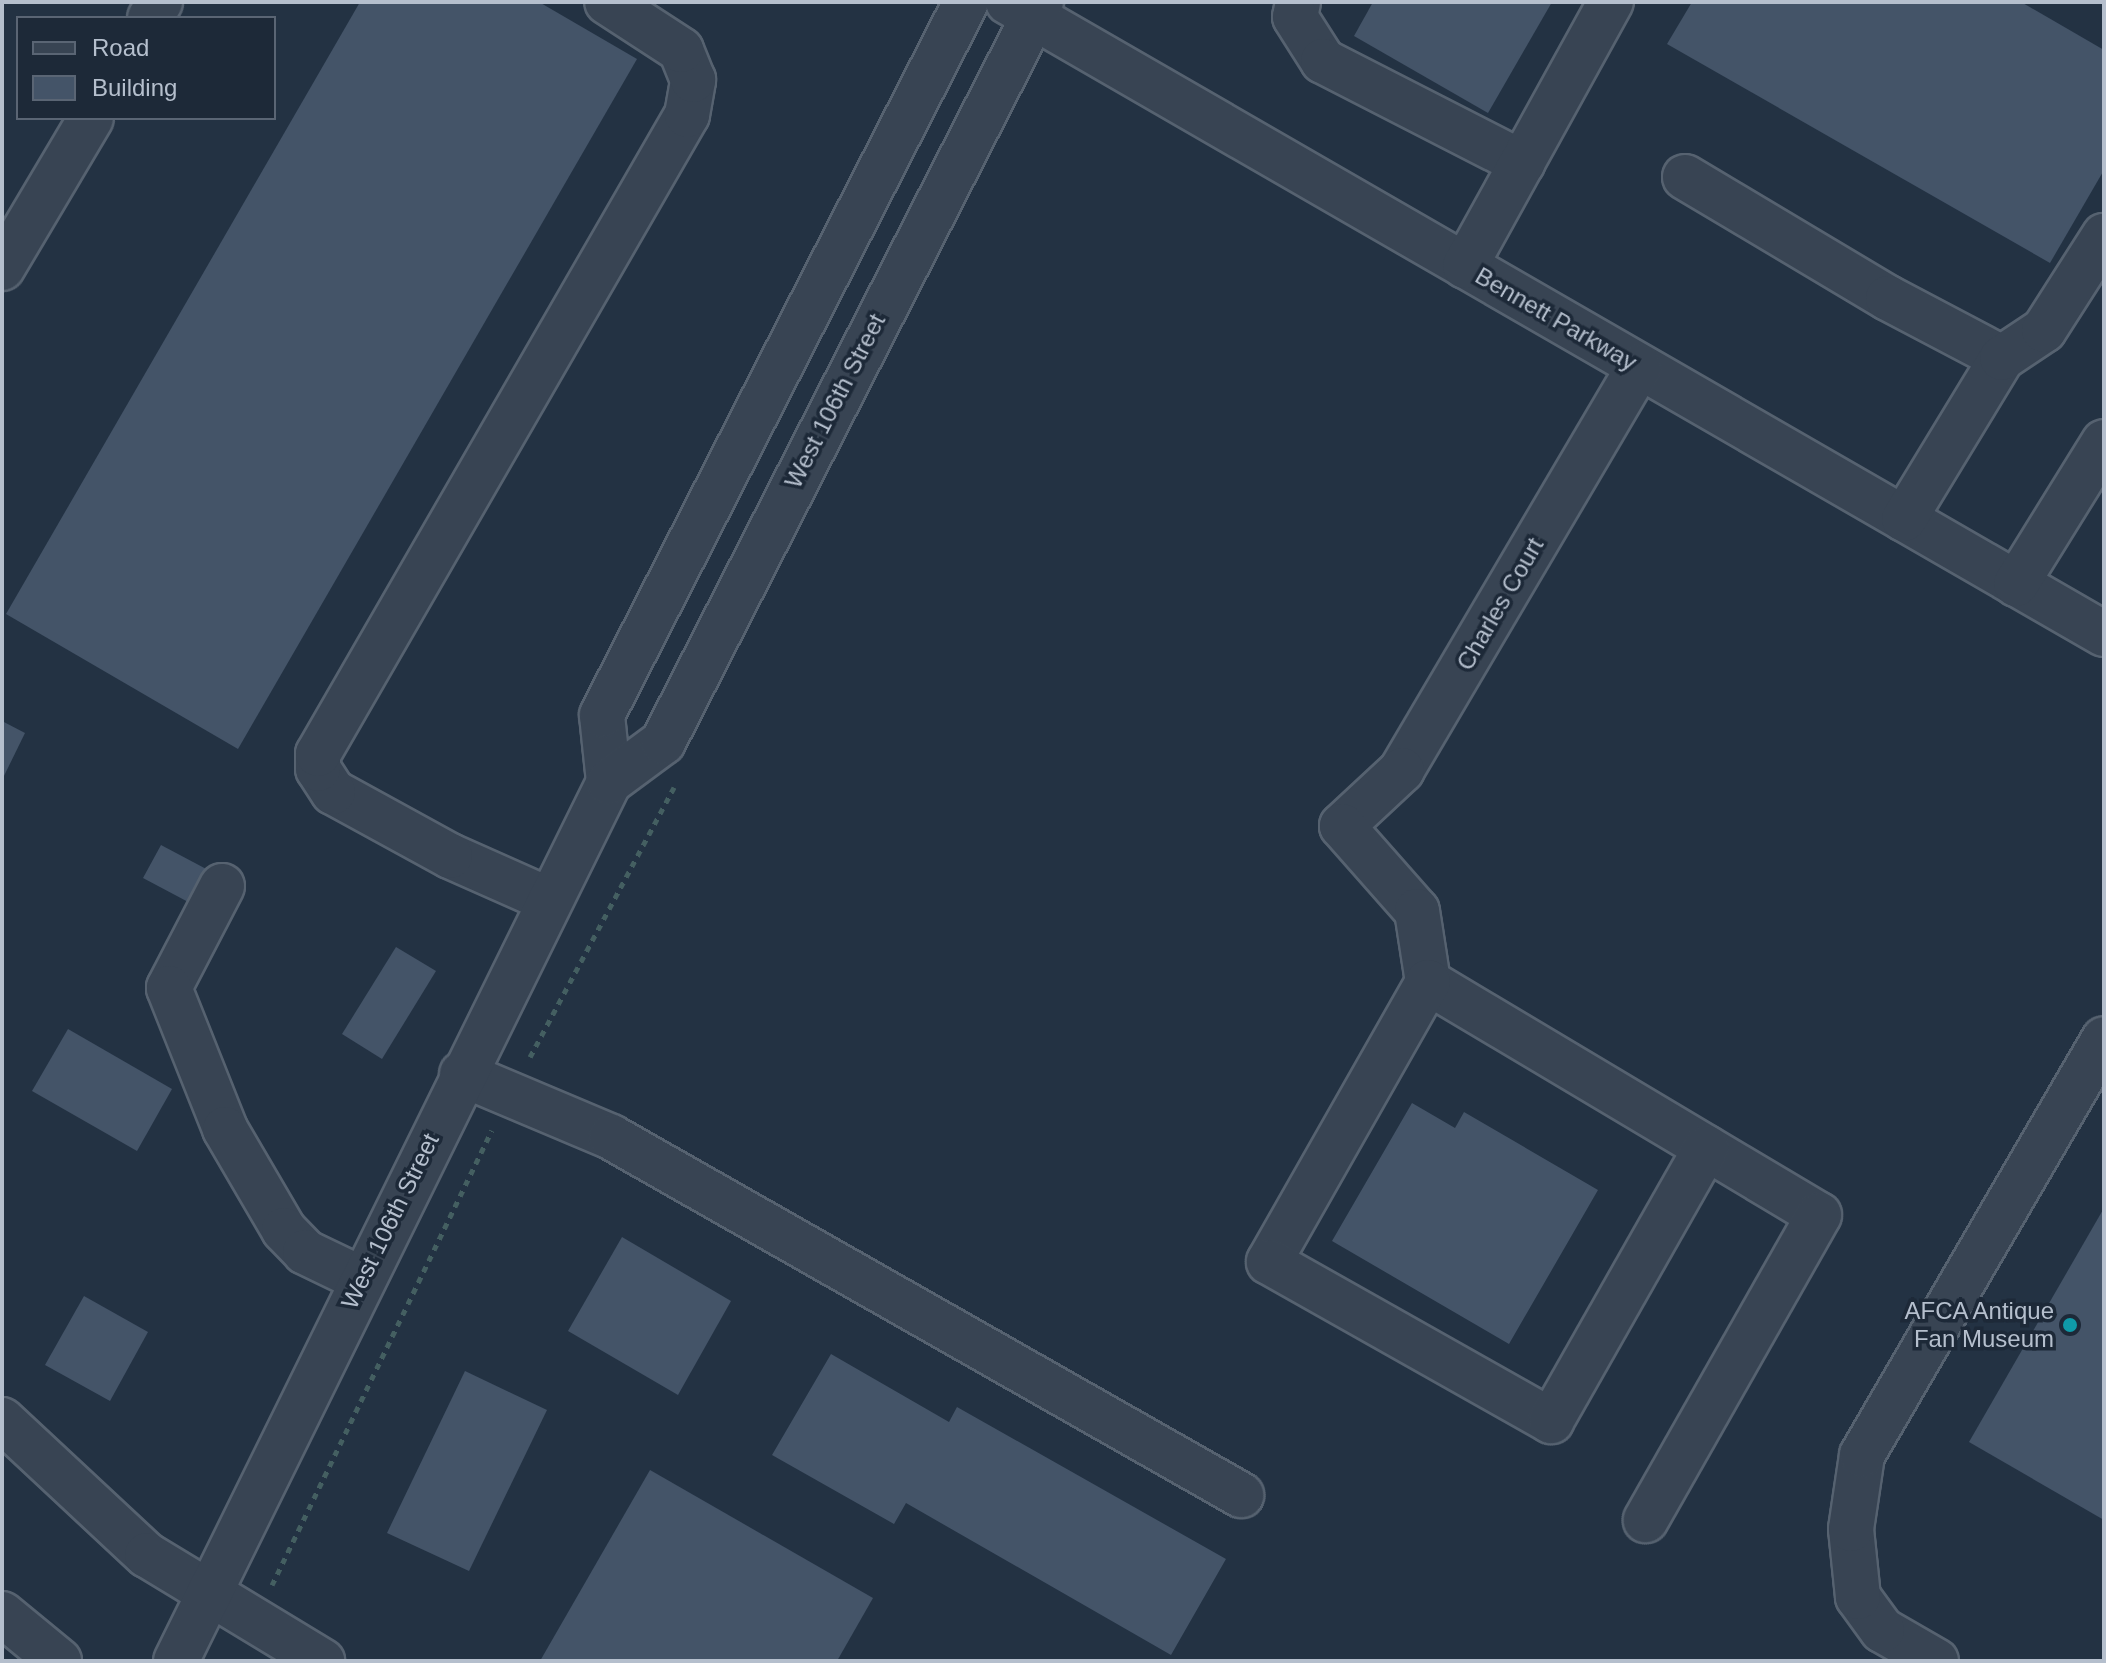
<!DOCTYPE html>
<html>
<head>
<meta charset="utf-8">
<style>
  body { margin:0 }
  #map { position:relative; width:2106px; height:1663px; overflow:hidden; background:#233243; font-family:Arial,sans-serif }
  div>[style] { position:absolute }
  .building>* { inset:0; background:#445468 }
  .path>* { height:5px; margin-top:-2.5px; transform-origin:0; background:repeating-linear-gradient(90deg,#445f61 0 6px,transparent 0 12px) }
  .roads { filter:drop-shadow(2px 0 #566270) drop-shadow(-2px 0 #566270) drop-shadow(0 2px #566270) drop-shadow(0 -2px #566270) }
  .minor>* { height:44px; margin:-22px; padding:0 22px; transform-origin:22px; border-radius:22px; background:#384453 }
  .dots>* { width:22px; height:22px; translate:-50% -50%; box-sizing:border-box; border:4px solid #1d2938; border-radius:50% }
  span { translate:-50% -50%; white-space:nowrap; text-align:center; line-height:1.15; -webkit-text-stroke:7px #1d2938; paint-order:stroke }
  .street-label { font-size:24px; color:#b5bfcd }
  .poi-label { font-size:24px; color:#b5bfcd }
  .right { translate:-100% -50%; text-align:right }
  .frame { position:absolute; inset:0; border:4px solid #b5bfcd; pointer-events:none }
  .legend { position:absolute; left:16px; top:16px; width:260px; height:104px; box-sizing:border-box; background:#1d2938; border:2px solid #5a6574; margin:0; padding:10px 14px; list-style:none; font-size:24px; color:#b5bfcd }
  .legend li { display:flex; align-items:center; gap:16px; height:40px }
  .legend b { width:40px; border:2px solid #5a6574 }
</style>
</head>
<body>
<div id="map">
  <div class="building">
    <i style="clip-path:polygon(360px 2px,539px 2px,637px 59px,238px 749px,6px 614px)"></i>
    <i style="clip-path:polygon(1373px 2px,1552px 2px,1488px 113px,1354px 36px)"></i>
    <i style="clip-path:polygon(1692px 2px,2021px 2px,2104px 50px,2104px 170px,2050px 263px,1667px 44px)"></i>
    <i style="clip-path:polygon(2px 721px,25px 733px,2px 780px)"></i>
    <i style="clip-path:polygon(161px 845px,210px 871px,192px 904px,143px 878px)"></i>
    <i style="clip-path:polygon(396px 947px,436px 971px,382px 1059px,342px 1034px)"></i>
    <i style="clip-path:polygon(68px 1029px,172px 1089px,137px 1151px,32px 1091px)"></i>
    <i style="clip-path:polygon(1412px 1103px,1455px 1128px,1464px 1112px,1598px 1190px,1509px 1344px,1332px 1241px)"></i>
    <i style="clip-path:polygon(2104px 1208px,2104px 1520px,1969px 1442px)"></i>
    <i style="clip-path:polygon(622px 1237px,731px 1301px,678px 1395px,568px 1331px)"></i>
    <i style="clip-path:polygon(84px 1296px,148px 1332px,110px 1401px,45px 1365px)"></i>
    <i style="clip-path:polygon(831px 1354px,949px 1422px,957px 1407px,1226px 1559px,1171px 1655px,906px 1503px,894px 1524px,772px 1455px)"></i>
    <i style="clip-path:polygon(465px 1371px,547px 1410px,469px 1571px,387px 1533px)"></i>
    <i style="clip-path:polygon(650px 1470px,873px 1598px,837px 1661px,540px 1661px)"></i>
  </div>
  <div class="path">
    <i style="left:530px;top:1057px;width:306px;rotate:-61.9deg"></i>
    <i style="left:272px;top:1585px;width:505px;rotate:-64.2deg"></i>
  </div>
  <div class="roads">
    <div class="minor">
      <i style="left:1008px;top:2px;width:1265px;rotate:29.97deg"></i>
      <i style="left:1298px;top:2px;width:15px;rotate:101deg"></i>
      <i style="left:1295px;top:17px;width:52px;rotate:57.5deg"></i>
      <i style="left:1323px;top:61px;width:224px;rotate:27.1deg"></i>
      <i style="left:150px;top:18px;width:19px;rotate:-58deg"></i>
      <i style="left:1685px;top:177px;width:236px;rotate:30.8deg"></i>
      <i style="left:1888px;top:298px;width:129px;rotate:27.8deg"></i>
      <i style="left:1465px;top:266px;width:302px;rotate:-61.1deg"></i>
      <i style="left:2px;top:268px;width:174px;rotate:-59.3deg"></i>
      <i style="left:1639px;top:367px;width:468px;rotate:120.5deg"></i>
      <i style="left:1402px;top:770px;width:82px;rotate:137deg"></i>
      <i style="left:1342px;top:826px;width:113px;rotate:48.6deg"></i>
      <i style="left:1417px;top:911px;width:72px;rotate:81.2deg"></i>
      <i style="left:1428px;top:982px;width:455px;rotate:30.8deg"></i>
      <i style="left:1819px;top:1215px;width:351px;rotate:119.6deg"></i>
      <i style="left:1904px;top:519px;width:188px;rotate:-58.7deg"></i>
      <i style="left:2002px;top:358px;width:50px;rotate:-33.7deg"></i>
      <i style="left:2044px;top:330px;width:112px;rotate:-57.4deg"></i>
      <i style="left:2016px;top:584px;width:167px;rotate:-58.2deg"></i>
      <i style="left:609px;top:782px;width:67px;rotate:-96deg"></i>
      <i style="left:602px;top:715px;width:801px;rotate:-62.95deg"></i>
      <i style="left:222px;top:886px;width:115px;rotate:117.5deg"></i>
      <i style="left:169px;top:988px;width:152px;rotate:68.3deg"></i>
      <i style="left:225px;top:1129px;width:117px;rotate:59.7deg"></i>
      <i style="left:284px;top:1230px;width:30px;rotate:46deg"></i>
      <i style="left:305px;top:1252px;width:62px;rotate:25.7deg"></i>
      <i style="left:549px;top:900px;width:108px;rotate:-156deg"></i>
      <i style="left:450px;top:856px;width:133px;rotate:-151.3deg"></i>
      <i style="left:333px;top:792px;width:27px;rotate:-123deg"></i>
      <i style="left:318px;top:769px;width:15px;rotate:-90deg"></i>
      <i style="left:318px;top:754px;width:738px;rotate:-60deg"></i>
      <i style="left:687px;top:115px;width:36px;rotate:-80deg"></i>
      <i style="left:693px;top:80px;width:32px;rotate:-112deg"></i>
      <i style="left:681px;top:50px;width:88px;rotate:-147deg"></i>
      <i style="left:1428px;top:982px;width:322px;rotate:119.6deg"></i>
      <i style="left:1269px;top:1262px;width:324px;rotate:29.4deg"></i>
      <i style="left:1551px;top:1421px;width:314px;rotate:-60.4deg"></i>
      <i style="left:462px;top:1074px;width:162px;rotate:22.9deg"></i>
      <i style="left:611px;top:1137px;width:725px;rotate:29.61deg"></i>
      <i style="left:2px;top:1420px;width:198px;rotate:43deg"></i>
      <i style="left:147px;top:1555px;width:205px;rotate:31.2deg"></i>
      <i style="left:2px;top:1614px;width:74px;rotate:39.5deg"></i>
      <i style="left:176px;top:1661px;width:980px;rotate:-63.77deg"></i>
      <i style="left:609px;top:782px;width:67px;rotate:-36.5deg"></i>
      <i style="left:663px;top:742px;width:831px;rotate:-62.94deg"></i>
      <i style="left:1936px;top:1661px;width:62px;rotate:-150.1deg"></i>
      <i style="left:1882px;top:1630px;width:41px;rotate:-126deg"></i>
      <i style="left:1858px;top:1597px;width:68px;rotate:-95.9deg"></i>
      <i style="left:1851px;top:1529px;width:75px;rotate:-81.5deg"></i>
      <i style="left:1862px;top:1455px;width:481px;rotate:-59.8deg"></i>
    </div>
  </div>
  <div class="dots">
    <i style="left:2070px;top:1325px;background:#0f9aa8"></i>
  </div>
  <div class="street-label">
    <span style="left:1556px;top:319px;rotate:30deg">Bennett Parkway</span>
    <span style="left:835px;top:401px;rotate:-63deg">West 106th Street</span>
    <span style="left:1500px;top:604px;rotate:-60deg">Charles Court</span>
    <span style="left:390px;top:1221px;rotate:-64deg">West 106th Street</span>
  </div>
  <div class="poi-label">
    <span class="right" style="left:2054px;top:1325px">AFCA Antique<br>Fan Museum</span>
  </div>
  <div class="frame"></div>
  <ul class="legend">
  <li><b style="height:10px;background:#384453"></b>Road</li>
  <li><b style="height:22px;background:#445468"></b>Building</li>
  </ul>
</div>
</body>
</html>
